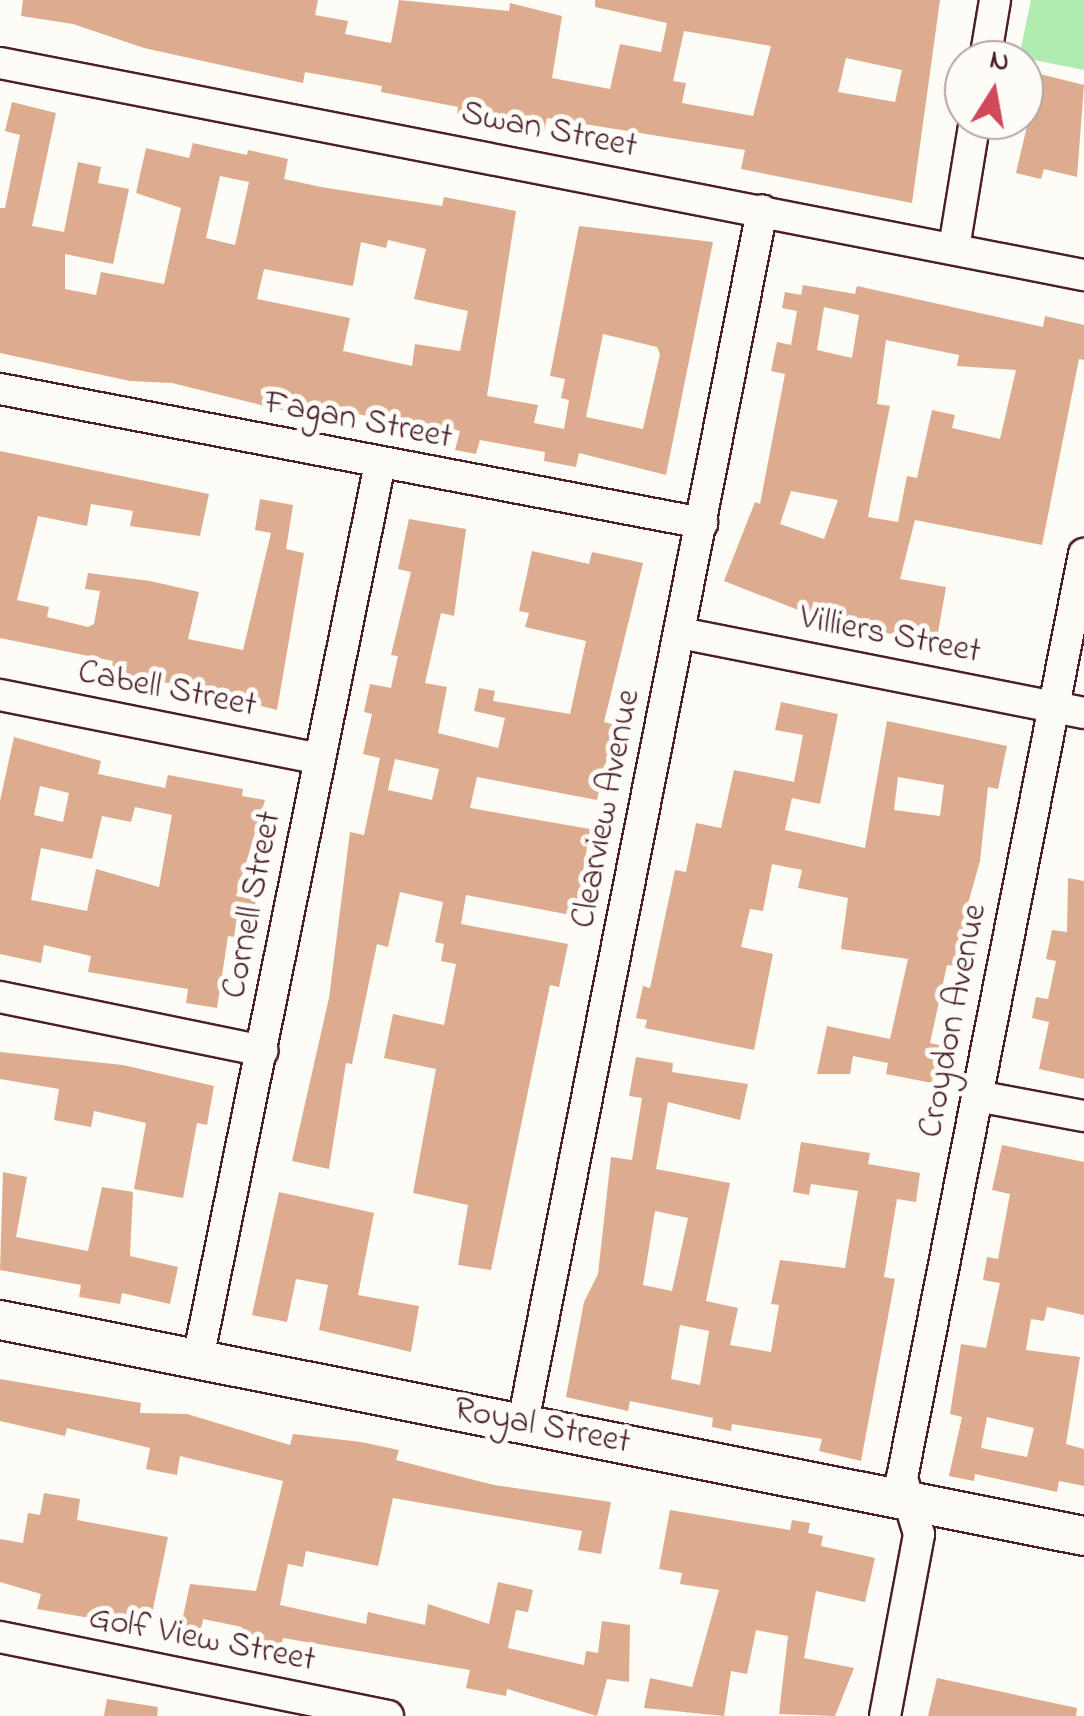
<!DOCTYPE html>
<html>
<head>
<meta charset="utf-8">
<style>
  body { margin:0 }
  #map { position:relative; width:1084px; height:1716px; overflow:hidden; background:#fdfcf7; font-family:"Indie Flower",sans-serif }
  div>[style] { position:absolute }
  .green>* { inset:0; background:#b0ebb0 }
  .building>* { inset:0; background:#ddac8f }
  .roads { filter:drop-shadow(2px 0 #4a1f2b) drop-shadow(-2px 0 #4a1f2b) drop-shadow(0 2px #4a1f2b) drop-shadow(0 -2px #4a1f2b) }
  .minor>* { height:30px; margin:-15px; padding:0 15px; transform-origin:15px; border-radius:15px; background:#fdfcf7 }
  .major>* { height:38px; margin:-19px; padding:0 19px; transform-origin:19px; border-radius:19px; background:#fdfcf7 }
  span { translate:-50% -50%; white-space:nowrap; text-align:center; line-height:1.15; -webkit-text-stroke:10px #fdfcf7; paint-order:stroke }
  .street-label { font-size:35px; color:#4a1f2b }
  .north { position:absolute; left:944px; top:40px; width:100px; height:100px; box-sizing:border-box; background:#fdfcf7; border:2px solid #b5a4a5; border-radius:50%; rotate:11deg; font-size:28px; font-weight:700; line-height:40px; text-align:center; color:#4a1f2b }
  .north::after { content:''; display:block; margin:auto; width:35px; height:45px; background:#d1495b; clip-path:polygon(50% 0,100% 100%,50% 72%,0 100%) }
</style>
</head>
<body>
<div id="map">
  <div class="green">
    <i style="clip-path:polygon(1031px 0,1084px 0,1084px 70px,1019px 57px)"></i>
  </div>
  <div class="building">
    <i style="clip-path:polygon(evenodd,23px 0,318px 0,315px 15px,348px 21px,345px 34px,391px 43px,399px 0,509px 11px,510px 3px,562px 16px,552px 78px,610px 89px,620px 44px,661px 52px,667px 23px,595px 7px,595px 0,940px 0,912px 203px,741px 169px,745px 150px,547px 118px,544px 132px,457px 114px,458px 107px,381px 92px,382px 86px,305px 72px,303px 83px,144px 48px,73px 24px,21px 16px,23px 0,684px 31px,771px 46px,753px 116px,682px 103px,686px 83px,673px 81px,684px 31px,23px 0,846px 58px,902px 70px,895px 102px,838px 92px,846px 58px)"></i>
    <i style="clip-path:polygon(1024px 70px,1084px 85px,1077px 177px,1044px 169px,1041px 179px,1016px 173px,1027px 126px)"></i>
    <i style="clip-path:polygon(evenodd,12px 102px,56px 113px,32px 226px,64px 232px,78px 162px,101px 167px,98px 183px,129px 189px,113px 264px,65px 254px,65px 289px,96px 295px,101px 272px,164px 284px,181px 208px,136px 193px,146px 148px,189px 158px,193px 143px,247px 155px,248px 150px,288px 159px,284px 179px,321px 187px,442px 206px,444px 197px,516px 211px,487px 396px,538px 405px,534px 423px,564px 429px,569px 400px,561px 398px,565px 379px,550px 376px,579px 226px,713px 242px,666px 475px,579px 453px,576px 467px,544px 461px,545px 452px,480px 440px,476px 454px,455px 450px,460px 431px,425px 423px,423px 439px,390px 433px,392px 422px,332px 408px,329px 422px,172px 383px,130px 381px,0 353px,0 208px,5px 208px,20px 135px,5px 131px,12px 102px,220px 176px,249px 182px,235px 245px,206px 238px,220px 176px,12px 102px,388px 240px,426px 249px,414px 299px,468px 311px,460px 351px,415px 344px,412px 366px,343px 351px,350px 318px,257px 299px,264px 269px,353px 286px,361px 242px,386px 248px,388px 240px,12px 102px,603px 334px,657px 347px,660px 354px,643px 429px,586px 417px,603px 334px)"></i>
    <i style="clip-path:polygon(evenodd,803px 285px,855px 294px,857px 286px,1043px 327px,1045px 316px,1084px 325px,1084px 360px,1079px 359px,1042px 545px,915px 520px,900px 579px,946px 587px,936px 644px,816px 617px,724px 581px,755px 502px,760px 504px,785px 374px,771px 371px,777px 342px,791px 345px,797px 311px,782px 308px,785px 292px,801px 295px,803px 285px,824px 307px,859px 315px,852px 358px,817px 350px,824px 307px,803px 285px,886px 340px,959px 355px,957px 366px,1016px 370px,1000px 439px,952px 428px,955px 415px,932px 410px,917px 478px,907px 476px,898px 522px,868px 517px,890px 406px,877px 404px,886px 340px,803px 285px,791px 491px,838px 500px,824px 539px,780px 524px,791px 491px)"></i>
    <i style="clip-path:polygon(0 451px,209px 494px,200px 536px,130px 526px,133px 511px,91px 504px,87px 526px,38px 516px,17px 600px,49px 607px,47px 617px,88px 627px,94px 624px,100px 591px,85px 589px,88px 573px,150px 581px,199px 592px,188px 639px,243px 650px,271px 533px,255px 530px,260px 499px,293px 505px,286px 549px,304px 553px,277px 710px,170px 683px,130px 681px,111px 671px,113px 661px,0 638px)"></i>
    <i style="clip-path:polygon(evenodd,409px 519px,466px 529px,454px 616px,441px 613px,425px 683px,447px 687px,438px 733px,498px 748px,505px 718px,474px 711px,479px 688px,495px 691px,493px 701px,570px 714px,586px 641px,525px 627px,529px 613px,519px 611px,532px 551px,589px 564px,592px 552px,643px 563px,604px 722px,615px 725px,597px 800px,477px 777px,470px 808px,590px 829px,576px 916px,466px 895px,461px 924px,568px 944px,559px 987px,550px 985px,491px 1270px,458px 1265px,468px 1205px,413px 1193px,436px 1069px,384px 1058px,393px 1014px,444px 1025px,456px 964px,441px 961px,444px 944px,435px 942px,443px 902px,400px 892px,388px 947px,377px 944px,352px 1064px,346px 1063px,329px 1169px,292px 1161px,329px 998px,350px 832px,364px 835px,380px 758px,363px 754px,372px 714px,364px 712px,370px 684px,391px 688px,398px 656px,391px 655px,411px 572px,398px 569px,409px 519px,395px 759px,439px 769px,432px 800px,388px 790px,395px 759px)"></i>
    <i style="clip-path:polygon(evenodd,781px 702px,838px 714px,820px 804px,792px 798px,785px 830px,865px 848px,887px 721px,1007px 746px,998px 789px,988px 787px,980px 861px,962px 925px,968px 926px,962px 967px,947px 965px,930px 1043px,939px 1045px,932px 1083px,886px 1074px,888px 1063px,853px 1056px,850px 1074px,817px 1074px,827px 1026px,890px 1039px,908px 959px,841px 949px,848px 898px,798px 888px,802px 870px,772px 864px,763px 911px,750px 909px,741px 947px,773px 954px,754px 1050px,645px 1028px,647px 1020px,636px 1018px,643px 986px,650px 988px,675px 870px,686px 872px,696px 823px,721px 828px,734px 770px,794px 782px,803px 735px,775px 730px,781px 702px,898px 777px,944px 785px,940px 816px,894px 810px,898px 777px)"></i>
    <i style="clip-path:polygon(evenodd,14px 737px,101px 761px,98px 774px,165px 788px,168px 775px,243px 789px,242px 796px,265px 800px,236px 896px,256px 900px,253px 920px,237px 917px,234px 937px,228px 936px,217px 1008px,186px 1003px,188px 989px,88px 972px,91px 956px,44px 945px,41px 963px,0 954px,0 801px,14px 737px,40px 786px,69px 793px,63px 822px,34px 815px,40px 786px,14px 737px,135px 807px,172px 815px,159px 887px,96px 869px,87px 911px,31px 900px,41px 848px,92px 859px,102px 816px,131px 822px,135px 807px)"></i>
    <i style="clip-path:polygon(1068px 878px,1084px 881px,1084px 1079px,1039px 1069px,1049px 1022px,1032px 1018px,1036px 997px,1048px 999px,1056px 961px,1046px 959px,1052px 930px,1067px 932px)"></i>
    <i style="clip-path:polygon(0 1052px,123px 1065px,214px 1086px,207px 1125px,197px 1123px,183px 1198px,134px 1189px,146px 1123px,94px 1111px,91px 1127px,54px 1120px,59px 1089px,0 1079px)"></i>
    <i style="clip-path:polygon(evenodd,636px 1057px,673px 1063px,672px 1072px,748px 1084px,740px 1120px,668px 1102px,656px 1169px,730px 1183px,706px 1301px,738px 1308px,730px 1345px,771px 1352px,779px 1305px,771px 1304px,780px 1260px,845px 1268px,858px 1191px,811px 1184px,809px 1195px,793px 1192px,801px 1142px,870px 1153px,868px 1164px,920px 1173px,916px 1202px,897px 1199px,884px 1277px,895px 1279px,861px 1461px,819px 1451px,822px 1439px,732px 1424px,731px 1431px,712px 1427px,713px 1418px,630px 1401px,628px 1411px,566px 1397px,584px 1302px,598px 1274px,611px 1157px,632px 1160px,642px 1098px,629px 1096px,636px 1057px,655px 1211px,688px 1218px,672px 1291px,643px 1285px,655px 1211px,636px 1057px,680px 1325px,709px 1331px,700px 1385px,671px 1379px,680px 1325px)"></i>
    <i style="clip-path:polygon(evenodd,1002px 1145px,1084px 1162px,1084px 1315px,1047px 1307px,1044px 1321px,1031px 1319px,1026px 1350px,1080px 1357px,1066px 1444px,1084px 1449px,1084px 1486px,1059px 1481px,1057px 1492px,975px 1474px,974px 1481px,949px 1476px,962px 1417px,950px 1414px,961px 1344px,986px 1348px,1000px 1283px,983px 1280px,987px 1257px,998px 1259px,1010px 1194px,992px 1190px,1002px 1145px,987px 1417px,1034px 1428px,1027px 1457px,981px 1448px,987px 1417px)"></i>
    <i style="clip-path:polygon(3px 1172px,27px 1177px,16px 1237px,88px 1251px,102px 1187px,133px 1192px,130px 1256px,178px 1267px,170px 1304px,122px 1293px,120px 1304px,79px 1297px,81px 1285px,0 1270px)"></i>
    <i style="clip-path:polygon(279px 1192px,374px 1213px,358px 1295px,419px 1306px,411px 1352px,319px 1330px,328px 1285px,296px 1279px,287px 1322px,252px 1315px)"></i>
    <i style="clip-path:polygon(0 1379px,141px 1403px,140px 1413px,187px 1414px,290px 1445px,293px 1434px,361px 1442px,399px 1450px,396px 1460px,494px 1485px,611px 1502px,601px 1554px,578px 1550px,582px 1531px,393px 1498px,378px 1566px,306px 1551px,303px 1567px,288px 1564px,280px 1605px,366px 1624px,368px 1612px,425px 1625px,428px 1604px,489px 1624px,498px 1582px,533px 1590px,528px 1612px,516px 1610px,508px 1648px,584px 1665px,586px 1651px,598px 1653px,602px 1621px,630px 1625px,629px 1682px,607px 1679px,597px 1716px,507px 1689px,506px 1696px,466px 1688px,470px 1670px,283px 1638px,280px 1654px,238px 1645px,242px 1627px,203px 1619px,201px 1630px,181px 1626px,190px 1584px,256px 1591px,283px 1481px,180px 1456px,177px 1475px,146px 1469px,150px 1448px,67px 1428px,65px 1436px,0 1421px)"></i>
    <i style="clip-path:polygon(44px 1493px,80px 1499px,77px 1520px,168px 1537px,149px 1628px,37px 1609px,41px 1594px,0 1582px,0 1539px,23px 1543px,28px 1513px,40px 1515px)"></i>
    <i style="clip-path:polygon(670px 1510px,790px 1530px,792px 1520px,810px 1523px,808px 1533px,823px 1536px,821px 1546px,875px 1558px,865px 1602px,816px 1591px,804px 1658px,854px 1668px,835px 1716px,779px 1714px,788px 1636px,756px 1630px,747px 1674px,731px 1671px,724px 1716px,644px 1708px,650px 1678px,692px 1687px,719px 1590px,680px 1584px,682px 1573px,659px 1569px)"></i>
    <i style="clip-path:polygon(937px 1678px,1077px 1708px,1076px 1716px,928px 1716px)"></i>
    <i style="clip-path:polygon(107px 1699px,158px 1707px,157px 1716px,104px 1716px)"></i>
  </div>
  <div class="roads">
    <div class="minor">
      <i style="left:985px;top:60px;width:61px;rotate:-80.5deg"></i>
      <i style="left:0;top:63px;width:1105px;rotate:11.07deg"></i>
      <i style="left:954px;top:248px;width:130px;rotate:-80.7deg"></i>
      <i style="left:0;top:389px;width:715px;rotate:10.81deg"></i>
      <i style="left:680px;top:633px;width:412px;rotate:11.2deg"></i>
      <i style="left:0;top:695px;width:325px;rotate:11.3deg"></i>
      <i style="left:0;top:997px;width:268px;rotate:11.6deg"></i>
      <i style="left:977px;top:1096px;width:109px;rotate:10.6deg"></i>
      <i style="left:198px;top:1359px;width:913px;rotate:-78.51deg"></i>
      <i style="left:523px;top:1422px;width:1235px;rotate:-78.84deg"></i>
      <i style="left:0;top:1637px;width:396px;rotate:11.5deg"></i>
      <i style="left:885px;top:1716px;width:185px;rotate:-79.4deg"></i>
      <i style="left:919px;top:1534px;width:59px;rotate:-106.9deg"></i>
      <i style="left:902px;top:1478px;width:942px;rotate:-78.86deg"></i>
    </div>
    <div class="major">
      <i style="left:0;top:1320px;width:1105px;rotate:11.27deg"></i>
    </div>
  </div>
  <div class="street-label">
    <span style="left:549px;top:131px;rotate:11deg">Swan Street</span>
    <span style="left:358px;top:421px;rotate:11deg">Fagan Street</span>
    <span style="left:890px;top:636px;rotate:11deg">Villiers Street</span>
    <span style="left:167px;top:690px;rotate:11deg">Cabell Street</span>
    <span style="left:607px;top:809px;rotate:-79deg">Clearview Avenue</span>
    <span style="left:253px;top:905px;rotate:-79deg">Cornell Street</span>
    <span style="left:954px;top:1021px;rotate:-79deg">Croydon Avenue</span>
    <span style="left:542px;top:1427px;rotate:11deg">Royal Street</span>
    <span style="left:202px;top:1640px;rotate:11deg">Golf View Street</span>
  </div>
  <div class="north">N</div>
</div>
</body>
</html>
